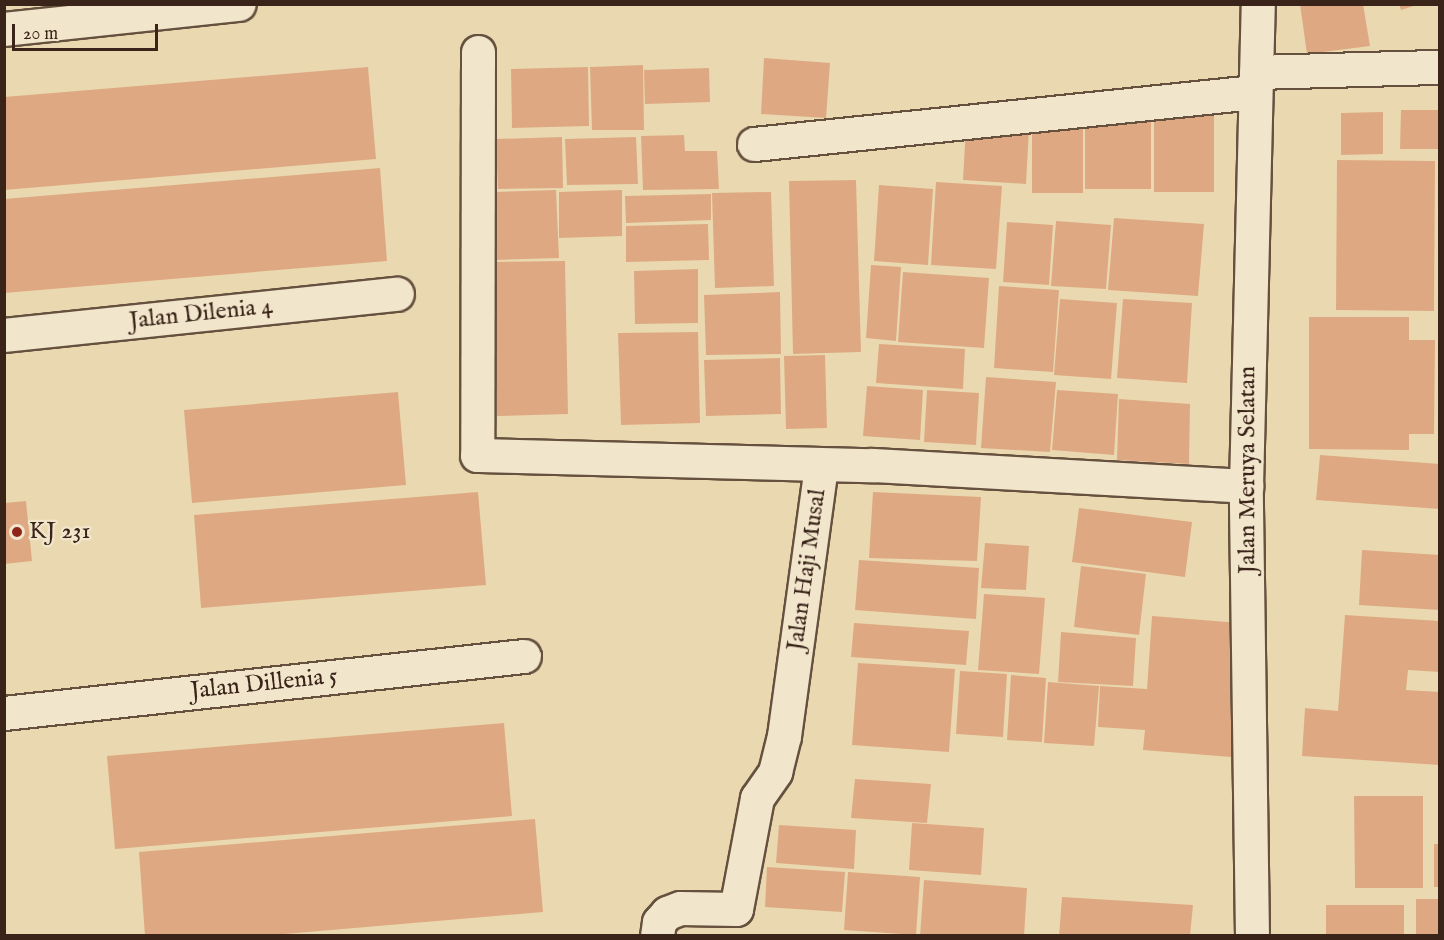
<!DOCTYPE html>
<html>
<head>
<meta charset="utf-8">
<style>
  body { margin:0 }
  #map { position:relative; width:1444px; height:940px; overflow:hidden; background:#ead9b0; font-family:"IM FELL English",serif }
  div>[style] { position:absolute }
  .building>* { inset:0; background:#dea982 }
  .roads { filter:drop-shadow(2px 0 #66513f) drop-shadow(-2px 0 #66513f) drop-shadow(0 2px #66513f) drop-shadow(0 -2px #66513f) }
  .street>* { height:33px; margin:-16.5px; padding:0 16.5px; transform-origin:16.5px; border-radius:16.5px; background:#f1e6cc }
  .secondary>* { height:33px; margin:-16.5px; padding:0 16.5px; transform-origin:16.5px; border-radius:16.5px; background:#f1e6cc }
  .dots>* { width:16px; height:16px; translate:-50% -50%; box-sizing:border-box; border:3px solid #f1e6cc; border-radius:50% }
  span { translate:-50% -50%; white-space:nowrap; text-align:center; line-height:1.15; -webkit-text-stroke:4.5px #f1e6cc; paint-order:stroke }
  .street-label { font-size:24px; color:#3a2419 }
  .poi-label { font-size:24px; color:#3a2419 }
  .left { translate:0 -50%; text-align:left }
  .frame { position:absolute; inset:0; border:6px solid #3a2419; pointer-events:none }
  .scale { position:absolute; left:12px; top:24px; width:146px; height:27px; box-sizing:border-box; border:3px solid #3a2419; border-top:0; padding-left:8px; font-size:18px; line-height:21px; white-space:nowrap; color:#3a2419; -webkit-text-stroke:4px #f1e6cc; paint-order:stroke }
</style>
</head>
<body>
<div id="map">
  <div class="building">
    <i style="clip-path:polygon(1300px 4px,1363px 4px,1370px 46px,1307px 54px)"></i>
    <i style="clip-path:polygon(1399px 4px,1417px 4px,1417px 5px,1401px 10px)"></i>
    <i style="clip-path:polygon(764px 58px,830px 63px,826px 118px,761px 114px)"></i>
    <i style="clip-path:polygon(643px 65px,644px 130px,592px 130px,590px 67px)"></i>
    <i style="clip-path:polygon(368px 67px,376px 159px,4px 190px,4px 97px)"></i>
    <i style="clip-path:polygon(588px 67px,589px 126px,512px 128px,511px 69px)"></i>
    <i style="clip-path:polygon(709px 68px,710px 102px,645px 104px,644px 70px)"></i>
    <i style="clip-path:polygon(1401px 110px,1440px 110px,1440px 149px,1400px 149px)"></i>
    <i style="clip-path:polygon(1154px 111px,1214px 111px,1214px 192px,1154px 192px)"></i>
    <i style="clip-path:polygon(1383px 112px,1383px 154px,1341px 155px,1341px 113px)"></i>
    <i style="clip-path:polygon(1085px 116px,1151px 116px,1151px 189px,1085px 189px)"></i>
    <i style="clip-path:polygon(1032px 122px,1083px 122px,1083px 193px,1032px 193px)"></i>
    <i style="clip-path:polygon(966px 125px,1029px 129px,1026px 184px,963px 180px)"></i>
    <i style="clip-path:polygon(684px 135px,685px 151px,717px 151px,719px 189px,643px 190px,641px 136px)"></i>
    <i style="clip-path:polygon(562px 137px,563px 188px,498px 189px,496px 139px)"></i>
    <i style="clip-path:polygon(636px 137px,638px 184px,567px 185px,565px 139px)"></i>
    <i style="clip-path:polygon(1337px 160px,1435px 161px,1434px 311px,1336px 310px)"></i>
    <i style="clip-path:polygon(380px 168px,387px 261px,4px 293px,4px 199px)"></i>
    <i style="clip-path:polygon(856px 180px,861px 352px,793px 354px,789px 181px)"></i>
    <i style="clip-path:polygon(936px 182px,1002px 186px,996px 269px,931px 265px)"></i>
    <i style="clip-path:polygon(879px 185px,933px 189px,928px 265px,874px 261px)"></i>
    <i style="clip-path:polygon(556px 190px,559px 258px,496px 260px,495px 192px)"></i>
    <i style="clip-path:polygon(622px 190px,622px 236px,559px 238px,559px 192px)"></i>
    <i style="clip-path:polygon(771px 192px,774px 286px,715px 288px,712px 193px)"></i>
    <i style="clip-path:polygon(711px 194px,711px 220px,626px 223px,625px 196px)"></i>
    <i style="clip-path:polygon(1114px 218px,1204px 224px,1198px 296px,1108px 290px)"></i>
    <i style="clip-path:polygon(1056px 221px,1111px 225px,1106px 289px,1051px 286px)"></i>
    <i style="clip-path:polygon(1007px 222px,1053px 225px,1049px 285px,1003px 282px)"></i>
    <i style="clip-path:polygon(708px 224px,709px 260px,626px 262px,626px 226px)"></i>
    <i style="clip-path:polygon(565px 261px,568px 414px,497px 416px,493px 262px)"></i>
    <i style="clip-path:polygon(871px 265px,901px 267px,896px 341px,866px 338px)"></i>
    <i style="clip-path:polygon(698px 269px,698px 323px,635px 324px,634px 271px)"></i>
    <i style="clip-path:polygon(903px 272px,989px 278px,984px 348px,898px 342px)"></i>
    <i style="clip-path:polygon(999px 286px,1059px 290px,1053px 372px,994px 368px)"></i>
    <i style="clip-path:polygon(780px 292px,781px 354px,706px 355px,704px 295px)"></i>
    <i style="clip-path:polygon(1060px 299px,1117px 303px,1111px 379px,1054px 375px)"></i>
    <i style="clip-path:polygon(1123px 299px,1192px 303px,1187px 383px,1117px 378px)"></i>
    <i style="clip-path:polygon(1309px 317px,1409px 317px,1409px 340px,1435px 340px,1434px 434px,1409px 434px,1409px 450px,1309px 449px)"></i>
    <i style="clip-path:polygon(698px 332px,700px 423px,621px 425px,618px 333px)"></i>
    <i style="clip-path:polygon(879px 344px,965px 349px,963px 389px,876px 383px)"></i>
    <i style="clip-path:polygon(825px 355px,827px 428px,786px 429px,784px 356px)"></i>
    <i style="clip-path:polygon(780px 358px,781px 414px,706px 416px,704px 360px)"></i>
    <i style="clip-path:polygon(986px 377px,1056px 382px,1050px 452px,981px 448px)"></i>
    <i style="clip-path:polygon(867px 386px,923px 390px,920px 440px,863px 436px)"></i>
    <i style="clip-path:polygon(927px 390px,979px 393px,976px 445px,924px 442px)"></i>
    <i style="clip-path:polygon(1057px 390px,1118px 394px,1114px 455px,1052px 450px)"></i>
    <i style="clip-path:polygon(398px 392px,406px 485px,192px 503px,184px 410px)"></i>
    <i style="clip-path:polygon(1119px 399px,1190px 404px,1189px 464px,1117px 460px)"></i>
    <i style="clip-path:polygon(1320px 455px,1440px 464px,1440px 509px,1316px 500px)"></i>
    <i style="clip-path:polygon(478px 492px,486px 585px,201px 608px,194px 515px)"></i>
    <i style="clip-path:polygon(873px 492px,981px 497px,977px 561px,869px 558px)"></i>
    <i style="clip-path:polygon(26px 501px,32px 561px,4px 564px,4px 503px)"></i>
    <i style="clip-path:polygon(1079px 508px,1192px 522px,1185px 577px,1072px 562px)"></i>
    <i style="clip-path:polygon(985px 543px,1029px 546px,1026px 590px,981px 588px)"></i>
    <i style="clip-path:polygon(1362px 550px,1440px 555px,1440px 610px,1359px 605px)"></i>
    <i style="clip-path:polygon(859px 560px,979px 568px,976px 619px,855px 610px)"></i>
    <i style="clip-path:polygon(1081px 566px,1146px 574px,1139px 635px,1074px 627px)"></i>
    <i style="clip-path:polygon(984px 594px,1045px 598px,1039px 674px,978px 670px)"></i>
    <i style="clip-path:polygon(1345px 615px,1440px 621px,1440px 672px,1408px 670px,1406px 690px,1440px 692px,1440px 765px,1302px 756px,1305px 708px,1338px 711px)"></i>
    <i style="clip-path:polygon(1152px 616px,1240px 623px,1231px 757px,1143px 750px,1145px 730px,1098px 727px,1100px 686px,1147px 689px)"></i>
    <i style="clip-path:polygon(854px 623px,969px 631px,966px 665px,851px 657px)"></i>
    <i style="clip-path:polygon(1061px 632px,1136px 638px,1133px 686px,1058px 682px)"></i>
    <i style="clip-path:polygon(858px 663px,955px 669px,949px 752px,852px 745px)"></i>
    <i style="clip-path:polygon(960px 671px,1007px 674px,1003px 737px,956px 734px)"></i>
    <i style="clip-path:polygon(1011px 675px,1046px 678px,1042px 742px,1007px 740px)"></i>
    <i style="clip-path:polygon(1048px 682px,1099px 686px,1094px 746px,1044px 743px)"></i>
    <i style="clip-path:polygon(504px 723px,512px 816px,115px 849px,107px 756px)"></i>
    <i style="clip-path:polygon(855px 779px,931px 784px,927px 823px,851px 818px)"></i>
    <i style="clip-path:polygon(1354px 796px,1423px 796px,1423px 888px,1355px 888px)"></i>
    <i style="clip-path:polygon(535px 819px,543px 912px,261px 936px,145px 936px,139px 852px)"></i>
    <i style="clip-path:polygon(912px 823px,984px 828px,981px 875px,909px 870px)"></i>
    <i style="clip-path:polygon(779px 825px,856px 830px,854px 869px,776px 863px)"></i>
    <i style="clip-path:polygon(1434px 844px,1440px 844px,1440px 887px,1434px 887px)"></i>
    <i style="clip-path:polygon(767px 867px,845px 872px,842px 912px,765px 907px)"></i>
    <i style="clip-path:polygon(848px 872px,920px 877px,916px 935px,844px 930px)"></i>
    <i style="clip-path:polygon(924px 880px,1027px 888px,1024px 936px,920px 936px)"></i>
    <i style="clip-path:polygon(1062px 897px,1193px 905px,1190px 936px,1059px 936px)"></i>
    <i style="clip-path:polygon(1416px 899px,1440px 899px,1440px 936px,1416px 936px)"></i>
    <i style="clip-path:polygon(1326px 905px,1404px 905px,1404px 936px,1326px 936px)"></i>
  </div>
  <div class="roads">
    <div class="street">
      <i style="left:4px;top:29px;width:236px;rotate:-6.1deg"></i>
      <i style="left:478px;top:52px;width:403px;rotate:90.1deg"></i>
      <i style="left:477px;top:455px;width:395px;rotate:1.5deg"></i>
      <i style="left:872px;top:465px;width:375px;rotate:3.2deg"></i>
      <i style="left:754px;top:144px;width:503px;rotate:-5.94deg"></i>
      <i style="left:4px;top:335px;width:395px;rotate:-6deg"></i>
      <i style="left:4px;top:713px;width:523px;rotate:-6.26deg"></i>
      <i style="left:657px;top:936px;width:14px;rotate:-82deg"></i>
      <i style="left:659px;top:922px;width:12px;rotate:-48deg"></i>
      <i style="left:667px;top:913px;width:14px;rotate:-21deg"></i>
      <i style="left:680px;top:908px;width:56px;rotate:1deg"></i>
      <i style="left:736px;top:909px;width:113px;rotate:-79.3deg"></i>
      <i style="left:757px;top:798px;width:32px;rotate:-55deg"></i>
      <i style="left:775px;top:772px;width:37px;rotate:-76deg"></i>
      <i style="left:784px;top:736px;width:273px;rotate:-82.2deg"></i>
    </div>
    <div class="secondary">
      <i style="left:1256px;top:72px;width:184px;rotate:-1.6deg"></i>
      <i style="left:1252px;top:936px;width:450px;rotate:-90.8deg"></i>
      <i style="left:1246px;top:486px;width:482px;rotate:-88.6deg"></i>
    </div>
  </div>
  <div class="dots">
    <i style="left:17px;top:532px;background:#8f2418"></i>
  </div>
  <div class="street-label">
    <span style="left:201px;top:314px;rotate:-6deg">Jalan Dilenia 4</span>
    <span style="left:1248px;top:470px;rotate:-90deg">Jalan Meruya Selatan</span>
    <span style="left:807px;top:570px;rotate:-82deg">Jalan Haji Musal</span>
    <span style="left:264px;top:684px;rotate:-6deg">Jalan Dillenia 5</span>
  </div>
  <div class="poi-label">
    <span class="left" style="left:29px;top:532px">KJ 231</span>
  </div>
  <div class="frame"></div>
  <div class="scale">20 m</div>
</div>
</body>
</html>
